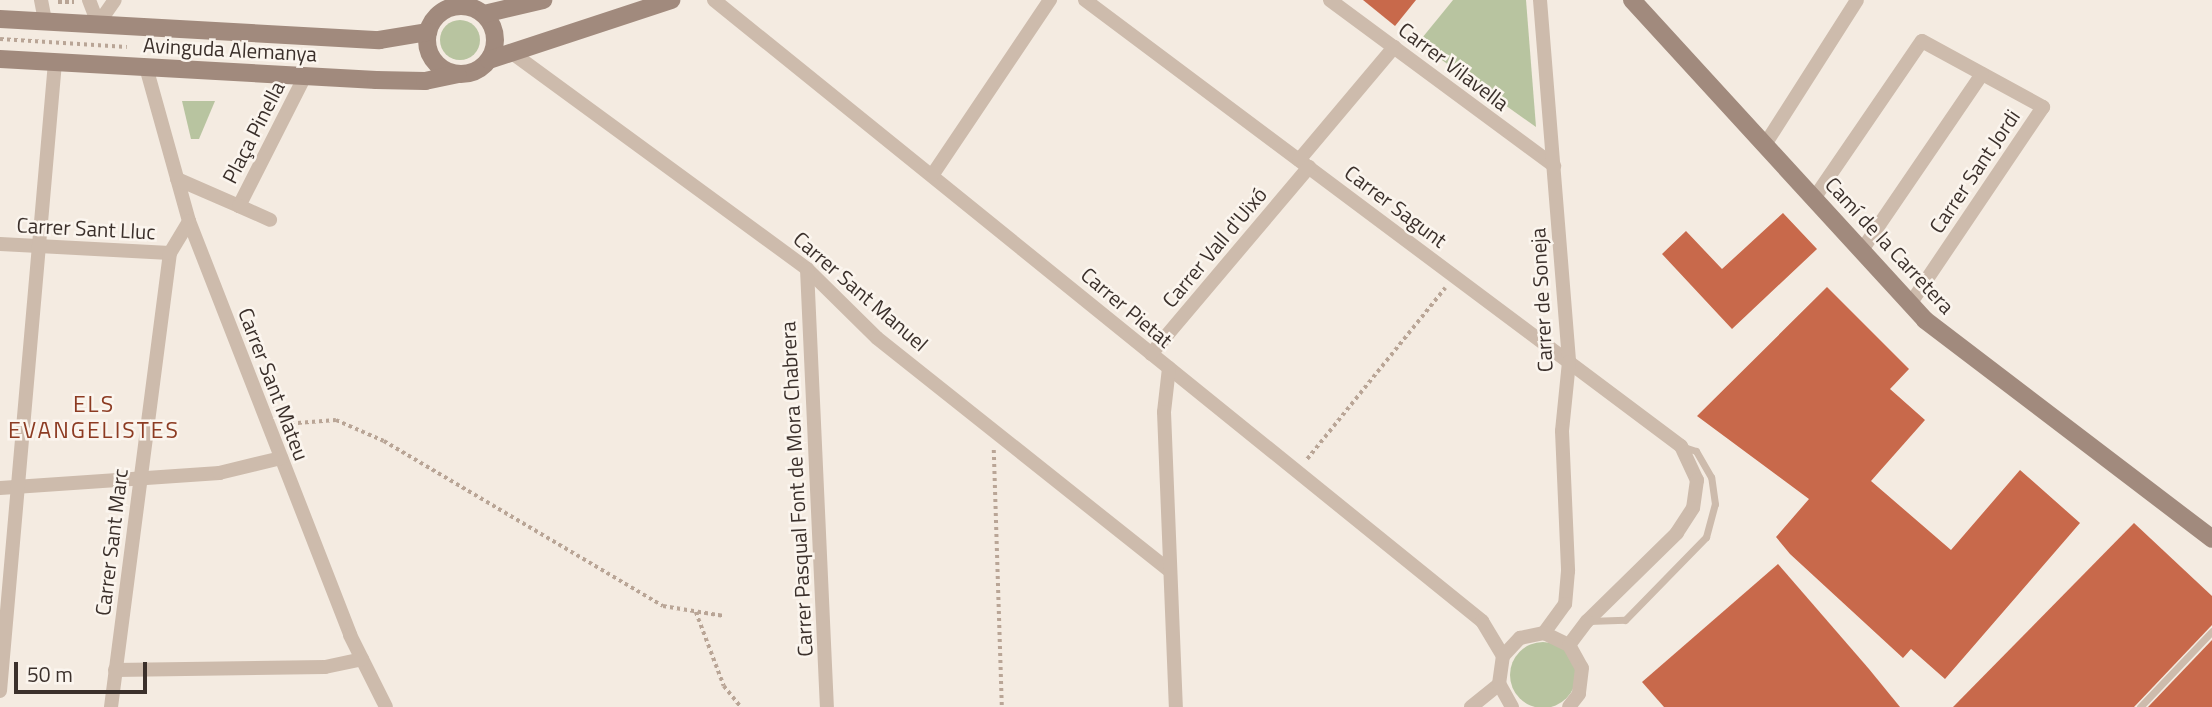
<!DOCTYPE html>
<html>
<head>
<meta charset="utf-8">
<style>
  body { margin:0 }
  #map { position:relative; width:2212px; height:707px; overflow:hidden; background:#f4ebe1; font-family:"Titillium Web",sans-serif }
  div>[style] { position:absolute }
  .green>* { inset:0; background:#b8c4a0 }
  .round { border-radius:50% }
  .building>* { inset:0; background:#c8694b }
  .path>* { height:3.5px; margin-top:-1.75px; transform-origin:0; background:repeating-linear-gradient(90deg,#b9a596 0 3.5px,transparent 0 7px) }
  .lane>* { height:7px; margin:-3.5px; padding:0 3.5px; transform-origin:3.5px; border-radius:3.5px; background:#cdbbac }
  .street>* { height:14px; margin:-7px; padding:0 7px; transform-origin:7px; border-radius:7px; background:#cdbbac }
  .secondary>* { height:18px; margin:-9px; padding:0 9px; transform-origin:9px; border-radius:9px; background:#a18a7d }
  .secondary>.ring { margin:-9px; padding:0; box-sizing:content-box; background:none; border:18px solid #a18a7d; border-radius:50% }
  span { translate:-50% -50%; white-space:nowrap; text-align:center; line-height:1.15; -webkit-text-stroke:5px #fbf5ee; paint-order:stroke }
  .street-label { font-size:21px; color:#3b302b }
  .neighbourhood-label { font-size:23px; color:#8c3b22; letter-spacing:2px }
  .scale { position:absolute; left:14px; top:662px; width:133px; height:32px; box-sizing:border-box; border:4px solid #3b302b; border-top:0; padding-left:9px; font-size:21px; line-height:24px; white-space:nowrap; color:#3b302b; -webkit-text-stroke:5px #fbf5ee; paint-order:stroke }
</style>
</head>
<body>
<div id="map">
  <div class="green">
    <i style="clip-path:polygon(1453px 0,1526px 0,1536px 127px,1418px 43px)"></i>
    <i class="round" style="left:440px;top:20px;width:40px;height:40px"></i>
    <i style="clip-path:polygon(182px 101px,215px 101px,199px 139px,191px 139px)"></i>
    <i class="round" style="left:1510px;top:642px;width:66px;height:66px"></i>
  </div>
  <div class="building">
    <i style="clip-path:polygon(1363px 0,1416px 0,1395px 26px)"></i>
    <i style="clip-path:polygon(1783px 213px,1817px 249px,1732px 329px,1662px 254px,1686px 231px,1722px 269px)"></i>
    <i style="clip-path:polygon(1827px 287px,1909px 369px,1890px 389px,1925px 420px,1871px 481px,1951px 550px,2020px 470px,2080px 523px,1945px 679px,1911px 649px,1903px 658px,1790px 554px,1776px 537px,1809px 499px,1697px 416px)"></i>
    <i style="clip-path:polygon(2134px 523px,2212px 596px,2212px 625px,2134px 707px,1953px 707px)"></i>
    <i style="clip-path:polygon(1778px 564px,1869px 669px,1900px 707px,1664px 707px,1642px 682px)"></i>
    <i style="clip-path:polygon(2212px 640px,2212px 707px,2148px 707px)"></i>
  </div>
  <div class="path">
    <i style="left:58px;top:2px;width:16px"></i>
    <i style="left:0;top:39px;width:127px;rotate:3.6deg"></i>
    <i style="left:284px;top:424px;width:52px;rotate:-4.4deg"></i>
    <i style="left:336px;top:420px;width:52px;rotate:23.6deg"></i>
    <i style="left:384px;top:441px;width:324px;rotate:30.6deg"></i>
    <i style="left:663px;top:606px;width:62px;rotate:9.3deg"></i>
    <i style="left:994px;top:450px;width:257px;rotate:88.2deg"></i>
    <i style="left:1307px;top:459px;width:220px;rotate:-51.1deg"></i>
    <i style="left:696px;top:612px;width:79px;rotate:69.3deg"></i>
    <i style="left:724px;top:686px;width:27px;rotate:51deg"></i>
  </div>
  <div class="lane">
    <i style="left:1588px;top:621px;width:37px;rotate:-2deg"></i>
    <i style="left:1625px;top:620px;width:116px;rotate:-45.7deg"></i>
    <i style="left:1706px;top:537px;width:34px;rotate:-75deg"></i>
    <i style="left:1715px;top:504px;width:27px;rotate:-98deg"></i>
    <i style="left:1711px;top:477px;width:30px;rotate:-120deg"></i>
    <i style="left:1696px;top:451px;width:16px;rotate:-162deg"></i>
    <i style="left:2140px;top:707px;width:105px;rotate:-46.5deg"></i>
  </div>
  <div class="street">
    <i style="left:41px;top:0;width:21px;rotate:79deg"></i>
    <i style="left:89px;top:0;width:26px;rotate:69deg"></i>
    <i style="left:714px;top:0;width:988px;rotate:38.96deg"></i>
    <i style="left:1482px;top:621px;width:41px;rotate:59deg"></i>
    <i style="left:1085px;top:0;width:744px;rotate:36.81deg"></i>
    <i style="left:1681px;top:446px;width:38px;rotate:65deg"></i>
    <i style="left:1697px;top:480px;width:28px;rotate:98deg"></i>
    <i style="left:1693px;top:508px;width:30px;rotate:123deg"></i>
    <i style="left:1677px;top:533px;width:126px;rotate:135.6deg"></i>
    <i style="left:1587px;top:621px;width:30px;rotate:127deg"></i>
    <i style="left:1330px;top:0;width:279px;rotate:36.5deg"></i>
    <i style="left:1540px;top:0;width:363px;rotate:85.4deg"></i>
    <i style="left:1569px;top:362px;width:69px;rotate:95.8deg"></i>
    <i style="left:1562px;top:431px;width:140px;rotate:87.5deg"></i>
    <i style="left:1568px;top:571px;width:33px;rotate:95deg"></i>
    <i style="left:1565px;top:604px;width:36px;rotate:126deg"></i>
    <i style="left:98px;top:24px;width:29px;rotate:-55deg"></i>
    <i style="left:515px;top:55px;width:362px;rotate:36.2deg"></i>
    <i style="left:807px;top:269px;width:98px;rotate:44.6deg"></i>
    <i style="left:877px;top:338px;width:374px;rotate:38.5deg"></i>
    <i style="left:146px;top:67px;width:160px;rotate:74.4deg"></i>
    <i style="left:189px;top:221px;width:444px;rotate:68.7deg"></i>
    <i style="left:350px;top:635px;width:80px;rotate:63.4deg"></i>
    <i style="left:1766px;top:143px;width:169px;rotate:-57.5deg"></i>
    <i style="left:1299px;top:160px;width:148px;rotate:-49.9deg"></i>
    <i style="left:933px;top:174px;width:210px;rotate:-56.1deg"></i>
    <i style="left:177px;top:179px;width:68px;rotate:23.5deg"></i>
    <i style="left:239px;top:206px;width:146px;rotate:-63.1deg"></i>
    <i style="left:1815px;top:197px;width:189px;rotate:-55.6deg"></i>
    <i style="left:1922px;top:41px;width:138px;rotate:28.6deg"></i>
    <i style="left:2043px;top:107px;width:238px;rotate:124deg"></i>
    <i style="left:239px;top:206px;width:34px;rotate:24deg"></i>
    <i style="left:0;top:244px;width:170px;rotate:3deg"></i>
    <i style="left:1862px;top:250px;width:213px;rotate:-55.7deg"></i>
    <i style="left:807px;top:269px;width:438px;rotate:87.4deg"></i>
    <i style="left:1151px;top:354px;width:245px;rotate:-49.8deg"></i>
    <i style="left:1169px;top:368px;width:44px;rotate:96.5deg"></i>
    <i style="left:1164px;top:412px;width:295px;rotate:87.7deg"></i>
    <i style="left:0;top:488px;width:220px;rotate:-3.9deg"></i>
    <i style="left:219px;top:473px;width:64px;rotate:-13.6deg"></i>
    <i style="left:115px;top:670px;width:210px;rotate:-0.8deg"></i>
    <i style="left:325px;top:667px;width:38px;rotate:-12deg"></i>
    <i style="left:0;top:691px;width:631px;rotate:-85deg"></i>
    <i style="left:111px;top:707px;width:458px;rotate:-82.6deg"></i>
    <i style="left:170px;top:253px;width:37px;rotate:-59deg"></i>
    <i style="left:1471px;top:707px;width:36px;rotate:-39deg"></i>
    <i style="left:1512px;top:707px;width:26px;rotate:-119deg"></i>
    <i style="left:1499px;top:684px;width:28px;rotate:-82deg"></i>
    <i style="left:1503px;top:656px;width:25px;rotate:-47deg"></i>
    <i style="left:1520px;top:638px;width:25px;rotate:-12deg"></i>
    <i style="left:1544px;top:633px;width:28px;rotate:26deg"></i>
    <i style="left:1569px;top:645px;width:26px;rotate:61deg"></i>
    <i style="left:1582px;top:668px;width:26px;rotate:97deg"></i>
    <i style="left:1579px;top:694px;width:16px;rotate:128deg"></i>
  </div>
  <div class="secondary">
    <i style="left:1632px;top:0;width:434px;rotate:47.5deg"></i>
    <i style="left:1925px;top:320px;width:361px;rotate:37.3deg"></i>
    <i class="ring" style="left:427px;top:6px;width:50px;height:50px"></i>
    <i style="left:484px;top:14px;width:61px;rotate:-13.3deg"></i>
    <i style="left:0;top:19px;width:380px;rotate:3.2deg"></i>
    <i style="left:379px;top:40px;width:50px;rotate:-9.3deg"></i>
    <i style="left:0;top:59px;width:377px;rotate:3.2deg"></i>
    <i style="left:376px;top:80px;width:49px;rotate:1.2deg"></i>
    <i style="left:425px;top:81px;width:33px;rotate:-12deg"></i>
    <i style="left:489px;top:60px;width:192px;rotate:-18.2deg"></i>
  </div>
  <div class="street-label">
    <span style="left:230px;top:49px;rotate:3deg">Avinguda Alemanya</span>
    <span style="left:1454px;top:66px;rotate:37deg">Carrer Vilavella</span>
    <span style="left:253px;top:132px;rotate:-63deg">Plaça Pinella</span>
    <span style="left:1974px;top:171px;rotate:-56deg">Carrer Sant Jordi</span>
    <span style="left:1396px;top:206px;rotate:37deg">Carrer Sagunt</span>
    <span style="left:86px;top:228px;rotate:3deg">Carrer Sant Lluc</span>
    <span style="left:1890px;top:245px;rotate:47deg">Camí de la Carretera</span>
    <span style="left:1214px;top:247px;rotate:-50deg">Carrer Vall d'Uixó</span>
    <span style="left:861px;top:291px;rotate:41deg">Carrer Sant Manuel</span>
    <span style="left:1541px;top:300px;rotate:-93deg">Carrer de Soneja</span>
    <span style="left:1127px;top:307px;rotate:40deg">Carrer Pietat</span>
    <span style="left:274px;top:384px;rotate:69deg">Carrer Sant Mateu</span>
    <span style="left:796px;top:489px;rotate:-93deg">Carrer Pasqual Font de Mora Chabrera</span>
    <span style="left:111px;top:542px;rotate:-83deg">Carrer Sant Marc</span>
  </div>
  <div class="neighbourhood-label">
    <span style="left:94px;top:417px">ELS<br>EVANGELISTES</span>
  </div>
  <div class="scale">50 m</div>
</div>
</body>
</html>
